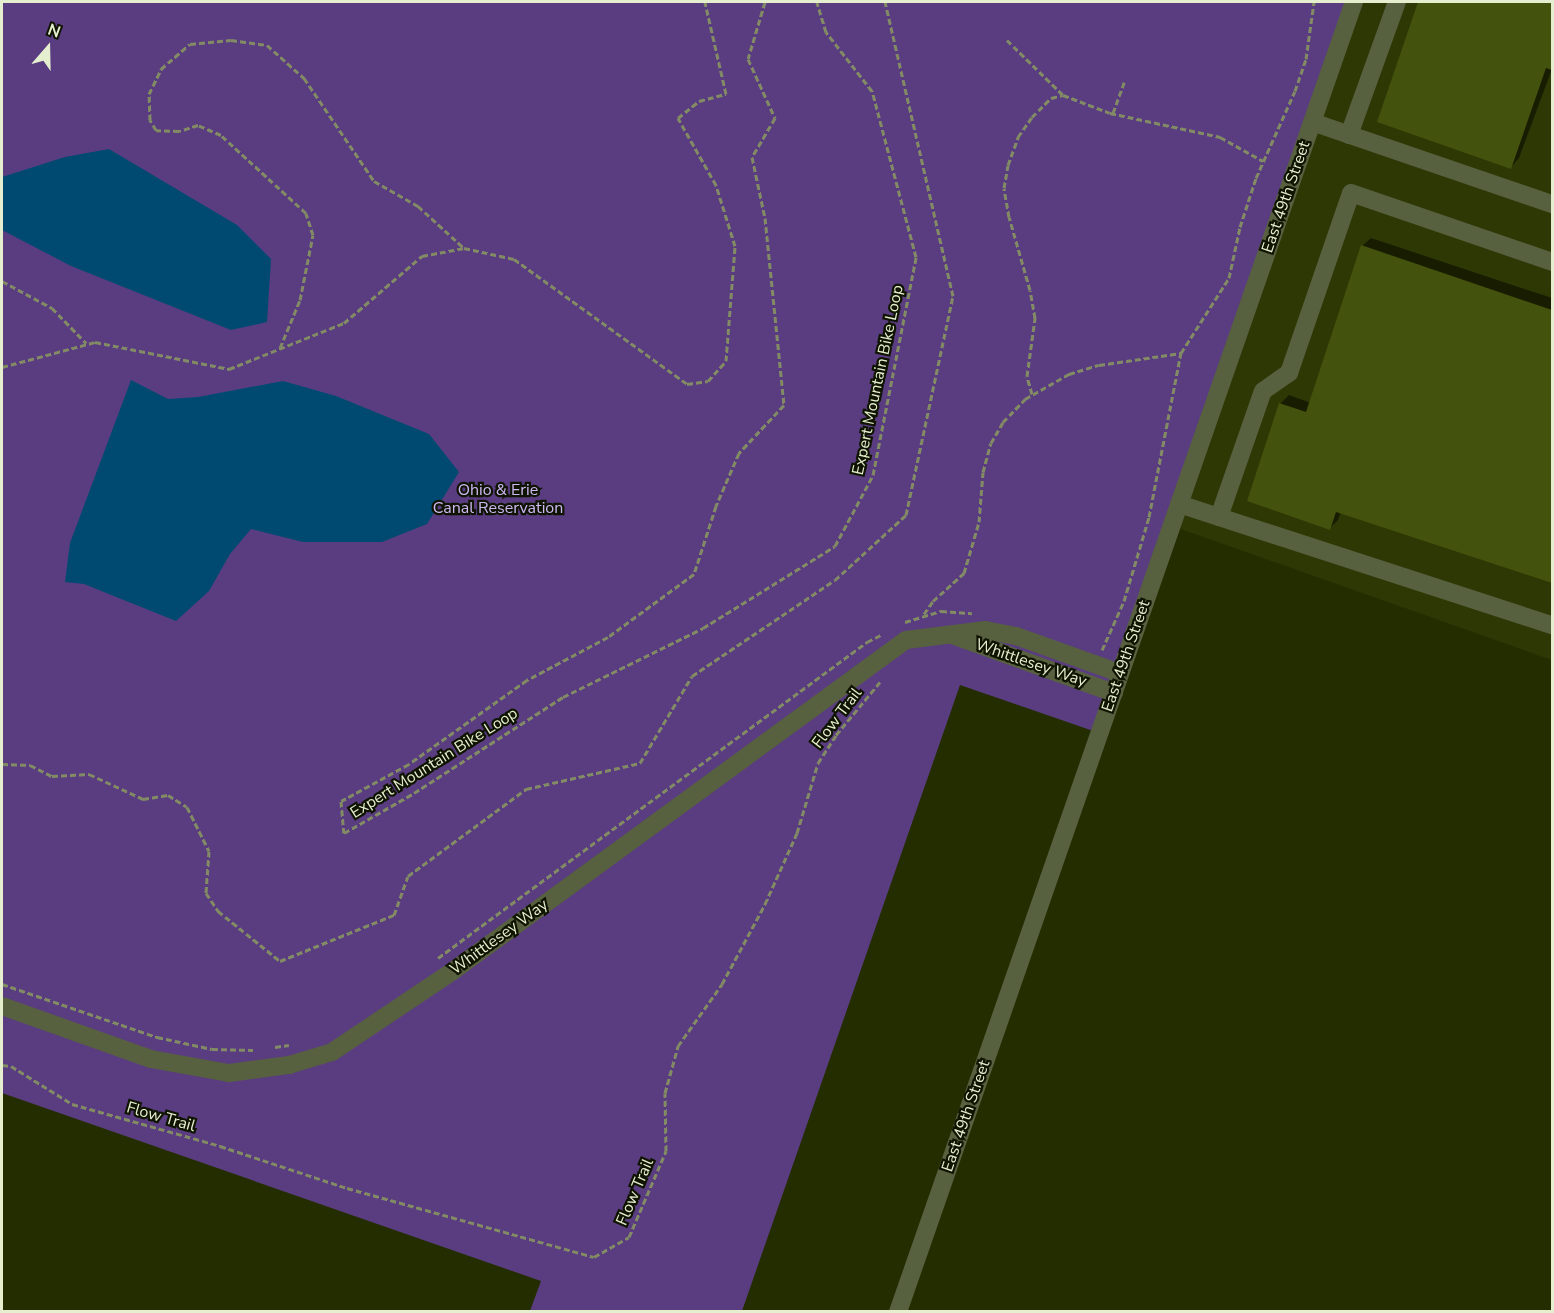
<!DOCTYPE html>
<html>
<head>
<meta charset="utf-8">
<style>
  body { margin:0 }
  #map { position:relative; width:1554px; height:1313px; overflow:hidden; background:#242d00; font-family:"Nunito Sans",sans-serif }
  div>[style] { position:absolute }
  .built>* { inset:0; background:#2d3804 }
  .green>* { inset:0; background:#5a3d81 }
  .water>* { inset:0; background:#004a72 }
  .shadow>* { inset:0; background:#0007 }
  .building>* { inset:0; background:#43520c }
  .path>* { height:3px; margin-top:-1.5px; transform-origin:0; background:repeating-linear-gradient(90deg,#828b64 0 6px,transparent 0 9px) }
  .minor>* { height:18px; margin:-9px; padding:0 9px; transform-origin:9px; border-radius:9px; background:#57603f }
  span { translate:-50% -50%; white-space:nowrap; text-align:center; line-height:1.15; -webkit-text-stroke:4.5px #0f1400; paint-order:stroke }
  .street-label { font-size:16px; color:#e5eecf }
  .park-label { font-size:16px; color:#cfb9f5 }
  .frame { position:absolute; inset:0; border:3px solid #e5eecf; pointer-events:none }
  .north { position:absolute; left:18px; top:18px; width:60px; height:60px; -webkit-text-stroke:4px #0f1400; paint-order:stroke; rotate:20deg; font-size:16px; font-weight:700; line-height:24px; text-align:center; color:#e5eecf }
  .north::after { content:''; display:block; margin:auto; width:21px; height:27px; background:#e5eecf; clip-path:polygon(50% 0,100% 100%,50% 72%,0 100%) }
</style>
</head>
<body>
<div id="map">
  <div class="built">
    <i style="clip-path:polygon(1354px 2px,1552px 2px,1552px 660px,1172px 526px)"></i>
  </div>
  <div class="green">
    <i style="clip-path:polygon(2px 2px,1354px 2px,1099px 733px,960px 685px,742px 1311px,530px 1311px,541px 1281px,2px 1093px)"></i>
  </div>
  <div class="water">
    <i style="clip-path:polygon(109px 149px,237px 225px,271px 259px,267px 322px,231px 330px,71px 266px,2px 230px,2px 177px,65px 157px)"></i>
    <i style="clip-path:polygon(131px 380px,168px 399px,198px 397px,283px 381px,336px 396px,429px 434px,459px 472px,427px 524px,382px 542px,303px 542px,251px 529px,230px 554px,209px 591px,176px 621px,84px 584px,65px 582px,70px 543px)"></i>
  </div>
  <div class="shadow">
    <i style="clip-path:polygon(1420px 2px,1552px 2px,1552px 69px,1519px 158px,1511px 167px,1378px 121px)"></i>
    <i style="clip-path:polygon(1371px 238px,1552px 298px,1552px 582px,1341px 512px,1338px 520px,1330px 528px,1280px 404px,1289px 395px,1311px 403px,1362px 246px)"></i>
  </div>
  <div class="building">
    <i style="clip-path:polygon(1418px 2px,1552px 2px,1552px 70px,1546px 68px,1511px 169px,1377px 122px)"></i>
    <i style="clip-path:polygon(1361px 245px,1552px 310px,1552px 583px,1336px 512px,1330px 530px,1247px 501px,1279px 403px,1306px 412px)"></i>
  </div>
  <div class="path">
    <i style="left:765px;top:2px;width:59px;rotate:106.6deg"></i>
    <i style="left:748px;top:59px;width:65px;rotate:65.4deg"></i>
    <i style="left:775px;top:118px;width:45px;rotate:120.5deg"></i>
    <i style="left:752px;top:157px;width:62px;rotate:78deg"></i>
    <i style="left:765px;top:218px;width:188px;rotate:84.2deg"></i>
    <i style="left:784px;top:405px;width:66px;rotate:133.2deg"></i>
    <i style="left:739px;top:453px;width:58px;rotate:113.5deg"></i>
    <i style="left:716px;top:506px;width:71px;rotate:107.9deg"></i>
    <i style="left:694px;top:574px;width:107px;rotate:143.8deg"></i>
    <i style="left:608px;top:637px;width:92px;rotate:152deg"></i>
    <i style="left:527px;top:680px;width:145px;rotate:144.6deg"></i>
    <i style="left:409px;top:764px;width:77px;rotate:151.4deg"></i>
    <i style="left:341px;top:801px;width:32px;rotate:85deg"></i>
    <i style="left:344px;top:833px;width:81px;rotate:-29.7deg"></i>
    <i style="left:414px;top:793px;width:177px;rotate:-32.8deg"></i>
    <i style="left:563px;top:697px;width:156px;rotate:-26.2deg"></i>
    <i style="left:703px;top:628px;width:155px;rotate:-31.8deg"></i>
    <i style="left:835px;top:546px;width:81px;rotate:-61.8deg"></i>
    <i style="left:873px;top:475px;width:222px;rotate:-78.8deg"></i>
    <i style="left:916px;top:257px;width:172px;rotate:-104.8deg"></i>
    <i style="left:872px;top:91px;width:75px;rotate:-127.9deg"></i>
    <i style="left:826px;top:32px;width:31px;rotate:-107deg"></i>
    <i style="left:1007px;top:40px;width:78px;rotate:44.5deg"></i>
    <i style="left:1113px;top:113px;width:33px;rotate:-70deg"></i>
    <i style="left:2px;top:281px;width:57px;rotate:28.4deg"></i>
    <i style="left:52px;top:308px;width:49px;rotate:45.8deg"></i>
    <i style="left:280px;top:348px;width:52px;rotate:-67.4deg"></i>
    <i style="left:300px;top:300px;width:66px;rotate:-78.7deg"></i>
    <i style="left:313px;top:235px;width:23px;rotate:-108deg"></i>
    <i style="left:306px;top:213px;width:115px;rotate:-137.5deg"></i>
    <i style="left:221px;top:135px;width:25px;rotate:-157deg"></i>
    <i style="left:198px;top:125px;width:20px;rotate:162deg"></i>
    <i style="left:179px;top:131px;width:23px;rotate:-178deg"></i>
    <i style="left:156px;top:130px;width:12px;rotate:-121deg"></i>
    <i style="left:150px;top:120px;width:26px;rotate:-92deg"></i>
    <i style="left:149px;top:94px;width:28px;rotate:-64deg"></i>
    <i style="left:161px;top:69px;width:38px;rotate:-41deg"></i>
    <i style="left:190px;top:44px;width:41px;rotate:-5.6deg"></i>
    <i style="left:231px;top:40px;width:36px;rotate:8deg"></i>
    <i style="left:267px;top:45px;width:50px;rotate:41.7deg"></i>
    <i style="left:304px;top:78px;width:125px;rotate:55.8deg"></i>
    <i style="left:374px;top:181px;width:51px;rotate:29.6deg"></i>
    <i style="left:418px;top:206px;width:62px;rotate:42.4deg"></i>
    <i style="left:2px;top:367px;width:96px;rotate:-15deg"></i>
    <i style="left:95px;top:342px;width:137px;rotate:11.4deg"></i>
    <i style="left:229px;top:369px;width:124px;rotate:-21.8deg"></i>
    <i style="left:344px;top:323px;width:103px;rotate:-40.7deg"></i>
    <i style="left:422px;top:256px;width:43px;rotate:-10.8deg"></i>
    <i style="left:464px;top:248px;width:51px;rotate:12.4deg"></i>
    <i style="left:514px;top:259px;width:213px;rotate:35.8deg"></i>
    <i style="left:687px;top:384px;width:21px;rotate:-8deg"></i>
    <i style="left:708px;top:381px;width:27px;rotate:-48deg"></i>
    <i style="left:726px;top:361px;width:115px;rotate:-85.5deg"></i>
    <i style="left:735px;top:246px;width:64px;rotate:-107.3deg"></i>
    <i style="left:716px;top:185px;width:77px;rotate:-119.6deg"></i>
    <i style="left:678px;top:118px;width:27px;rotate:-39deg"></i>
    <i style="left:699px;top:101px;width:28px;rotate:-15deg"></i>
    <i style="left:726px;top:94px;width:94px;rotate:-102.9deg"></i>
    <i style="left:1032px;top:394px;width:19px;rotate:-106deg"></i>
    <i style="left:1027px;top:376px;width:59px;rotate:-82.1deg"></i>
    <i style="left:1035px;top:318px;width:28px;rotate:-100deg"></i>
    <i style="left:1030px;top:290px;width:76px;rotate:-106deg"></i>
    <i style="left:1009px;top:217px;width:29px;rotate:-100deg"></i>
    <i style="left:1004px;top:188px;width:23px;rotate:-80deg"></i>
    <i style="left:1008px;top:165px;width:30px;rotate:-70deg"></i>
    <i style="left:1018px;top:137px;width:24px;rotate:-55deg"></i>
    <i style="left:1032px;top:117px;width:27px;rotate:-45deg"></i>
    <i style="left:1051px;top:98px;width:12px;rotate:-14deg"></i>
    <i style="left:1063px;top:95px;width:50px;rotate:21deg"></i>
    <i style="left:1110px;top:113px;width:113px;rotate:12.3deg"></i>
    <i style="left:1220px;top:137px;width:49px;rotate:29.2deg"></i>
    <i style="left:924px;top:614px;width:16px;rotate:-55deg"></i>
    <i style="left:933px;top:601px;width:42px;rotate:-42.1deg"></i>
    <i style="left:964px;top:573px;width:53px;rotate:-73.6deg"></i>
    <i style="left:979px;top:522px;width:50px;rotate:-85.4deg"></i>
    <i style="left:983px;top:472px;width:30px;rotate:-75deg"></i>
    <i style="left:991px;top:443px;width:24px;rotate:-60deg"></i>
    <i style="left:1003px;top:422px;width:32px;rotate:-46deg"></i>
    <i style="left:1025px;top:399px;width:51px;rotate:-29.6deg"></i>
    <i style="left:1069px;top:374px;width:31px;rotate:-17deg"></i>
    <i style="left:1099px;top:365px;width:83px;rotate:-8.3deg"></i>
    <i style="left:905px;top:622px;width:38px;rotate:-17deg"></i>
    <i style="left:941px;top:611px;width:31px;rotate:4deg"></i>
    <i style="left:1102px;top:650px;width:54px;rotate:-65.8deg"></i>
    <i style="left:1124px;top:601px;width:88px;rotate:-73.4deg"></i>
    <i style="left:1149px;top:517px;width:167px;rotate:-79deg"></i>
    <i style="left:1181px;top:353px;width:89px;rotate:-57.4deg"></i>
    <i style="left:1229px;top:278px;width:52px;rotate:-77.8deg"></i>
    <i style="left:1240px;top:227px;width:52px;rotate:-71.9deg"></i>
    <i style="left:1256px;top:178px;width:95px;rotate:-65.9deg"></i>
    <i style="left:1295px;top:91px;width:34px;rotate:-71deg"></i>
    <i style="left:1306px;top:59px;width:58px;rotate:-82deg"></i>
    <i style="left:2px;top:764px;width:28px;rotate:2deg"></i>
    <i style="left:30px;top:765px;width:25px;rotate:27deg"></i>
    <i style="left:52px;top:776px;width:37px;rotate:-3deg"></i>
    <i style="left:89px;top:774px;width:60px;rotate:24.8deg"></i>
    <i style="left:143px;top:799px;width:25px;rotate:-9deg"></i>
    <i style="left:168px;top:795px;width:22px;rotate:32deg"></i>
    <i style="left:187px;top:807px;width:49px;rotate:63.4deg"></i>
    <i style="left:209px;top:851px;width:42px;rotate:94.1deg"></i>
    <i style="left:206px;top:893px;width:22px;rotate:56deg"></i>
    <i style="left:218px;top:911px;width:80px;rotate:38.9deg"></i>
    <i style="left:280px;top:961px;width:123px;rotate:-22deg"></i>
    <i style="left:394px;top:915px;width:41px;rotate:-70.3deg"></i>
    <i style="left:408px;top:876px;width:147px;rotate:-36.4deg"></i>
    <i style="left:526px;top:789px;width:117px;rotate:-12.8deg"></i>
    <i style="left:640px;top:763px;width:101px;rotate:-59.1deg"></i>
    <i style="left:692px;top:676px;width:172px;rotate:-33.9deg"></i>
    <i style="left:835px;top:580px;width:96px;rotate:-42.5deg"></i>
    <i style="left:906px;top:515px;width:224px;rotate:-77.9deg"></i>
    <i style="left:953px;top:296px;width:302px;rotate:-103deg"></i>
    <i style="left:438px;top:958px;width:533px;rotate:-36.38deg"></i>
    <i style="left:867px;top:642px;width:16px;rotate:-27deg"></i>
    <i style="left:2px;top:984px;width:164px;rotate:18.9deg"></i>
    <i style="left:157px;top:1037px;width:56px;rotate:12.3deg"></i>
    <i style="left:212px;top:1049px;width:41px;rotate:1.4deg"></i>
    <i style="left:275px;top:1047px;width:14px;rotate:-8deg"></i>
    <i style="left:2px;top:1065px;width:9px;rotate:6deg"></i>
    <i style="left:11px;top:1066px;width:72px;rotate:31.9deg"></i>
    <i style="left:72px;top:1104px;width:154px;rotate:15.8deg"></i>
    <i style="left:220px;top:1146px;width:134px;rotate:18.3deg"></i>
    <i style="left:347px;top:1188px;width:256px;rotate:15.6deg"></i>
    <i style="left:594px;top:1257px;width:40px;rotate:-29.7deg"></i>
    <i style="left:629px;top:1237px;width:94px;rotate:-66.7deg"></i>
    <i style="left:666px;top:1151px;width:58px;rotate:-91deg"></i>
    <i style="left:665px;top:1093px;width:49px;rotate:-74.5deg"></i>
    <i style="left:678px;top:1046px;width:76px;rotate:-54.6deg"></i>
    <i style="left:722px;top:984px;width:91px;rotate:-61.7deg"></i>
    <i style="left:765px;top:904px;width:78px;rotate:-65.7deg"></i>
    <i style="left:797px;top:833px;width:73px;rotate:-73.3deg"></i>
    <i style="left:818px;top:763px;width:33px;rotate:-57deg"></i>
    <i style="left:836px;top:735px;width:69px;rotate:-50.3deg"></i>
  </div>
  <div class="minor">
    <i style="left:1312px;top:122px;width:254px;rotate:18.9deg"></i>
    <i style="left:1349px;top:135px;width:141px;rotate:-70.2deg"></i>
    <i style="left:1179px;top:504px;width:392px;rotate:18deg"></i>
    <i style="left:1219px;top:517px;width:133px;rotate:-70.8deg"></i>
    <i style="left:1263px;top:391px;width:32px;rotate:-35deg"></i>
    <i style="left:1289px;top:373px;width:190px;rotate:-71deg"></i>
    <i style="left:1351px;top:193px;width:213px;rotate:18.9deg"></i>
    <i style="left:952px;top:635px;width:172px;rotate:19.7deg"></i>
    <i style="left:2px;top:1006px;width:158px;rotate:19.6deg"></i>
    <i style="left:151px;top:1059px;width:79px;rotate:10.2deg"></i>
    <i style="left:229px;top:1073px;width:61px;rotate:-7.6deg"></i>
    <i style="left:289px;top:1065px;width:45px;rotate:-16.8deg"></i>
    <i style="left:332px;top:1052px;width:146px;rotate:-33.8deg"></i>
    <i style="left:453px;top:971px;width:561px;rotate:-36.16deg"></i>
    <i style="left:906px;top:640px;width:80px;rotate:-7.2deg"></i>
    <i style="left:985px;top:630px;width:32px;rotate:11deg"></i>
    <i style="left:1016px;top:636px;width:110px;rotate:19.6deg"></i>
    <i style="left:898px;top:1312px;width:1387px;rotate:-70.81deg"></i>
  </div>
  <div class="street-label">
    <span style="left:1286px;top:197px;rotate:-71deg">East 49th Street</span>
    <span style="left:878px;top:380px;rotate:-78deg">Expert Mountain Bike Loop</span>
    <span style="left:1126px;top:656px;rotate:-71deg">East 49th Street</span>
    <span style="left:1031px;top:663px;rotate:19deg">Whittlesey Way</span>
    <span style="left:837px;top:718px;rotate:-53deg">Flow Trail</span>
    <span style="left:434px;top:763px;rotate:-32deg">Expert Mountain Bike Loop</span>
    <span style="left:499px;top:937px;rotate:-36deg">Whittlesey Way</span>
    <span style="left:966px;top:1116px;rotate:-71deg">East 49th Street</span>
    <span style="left:161px;top:1117px;rotate:16deg">Flow Trail</span>
    <span style="left:635px;top:1192px;rotate:-67deg">Flow Trail</span>
  </div>
  <div class="park-label">
    <span style="left:498px;top:499px">Ohio &amp; Erie<br>Canal Reservation</span>
  </div>
  <div class="frame"></div>
  <div class="north">N</div>
</div>
</body>
</html>
